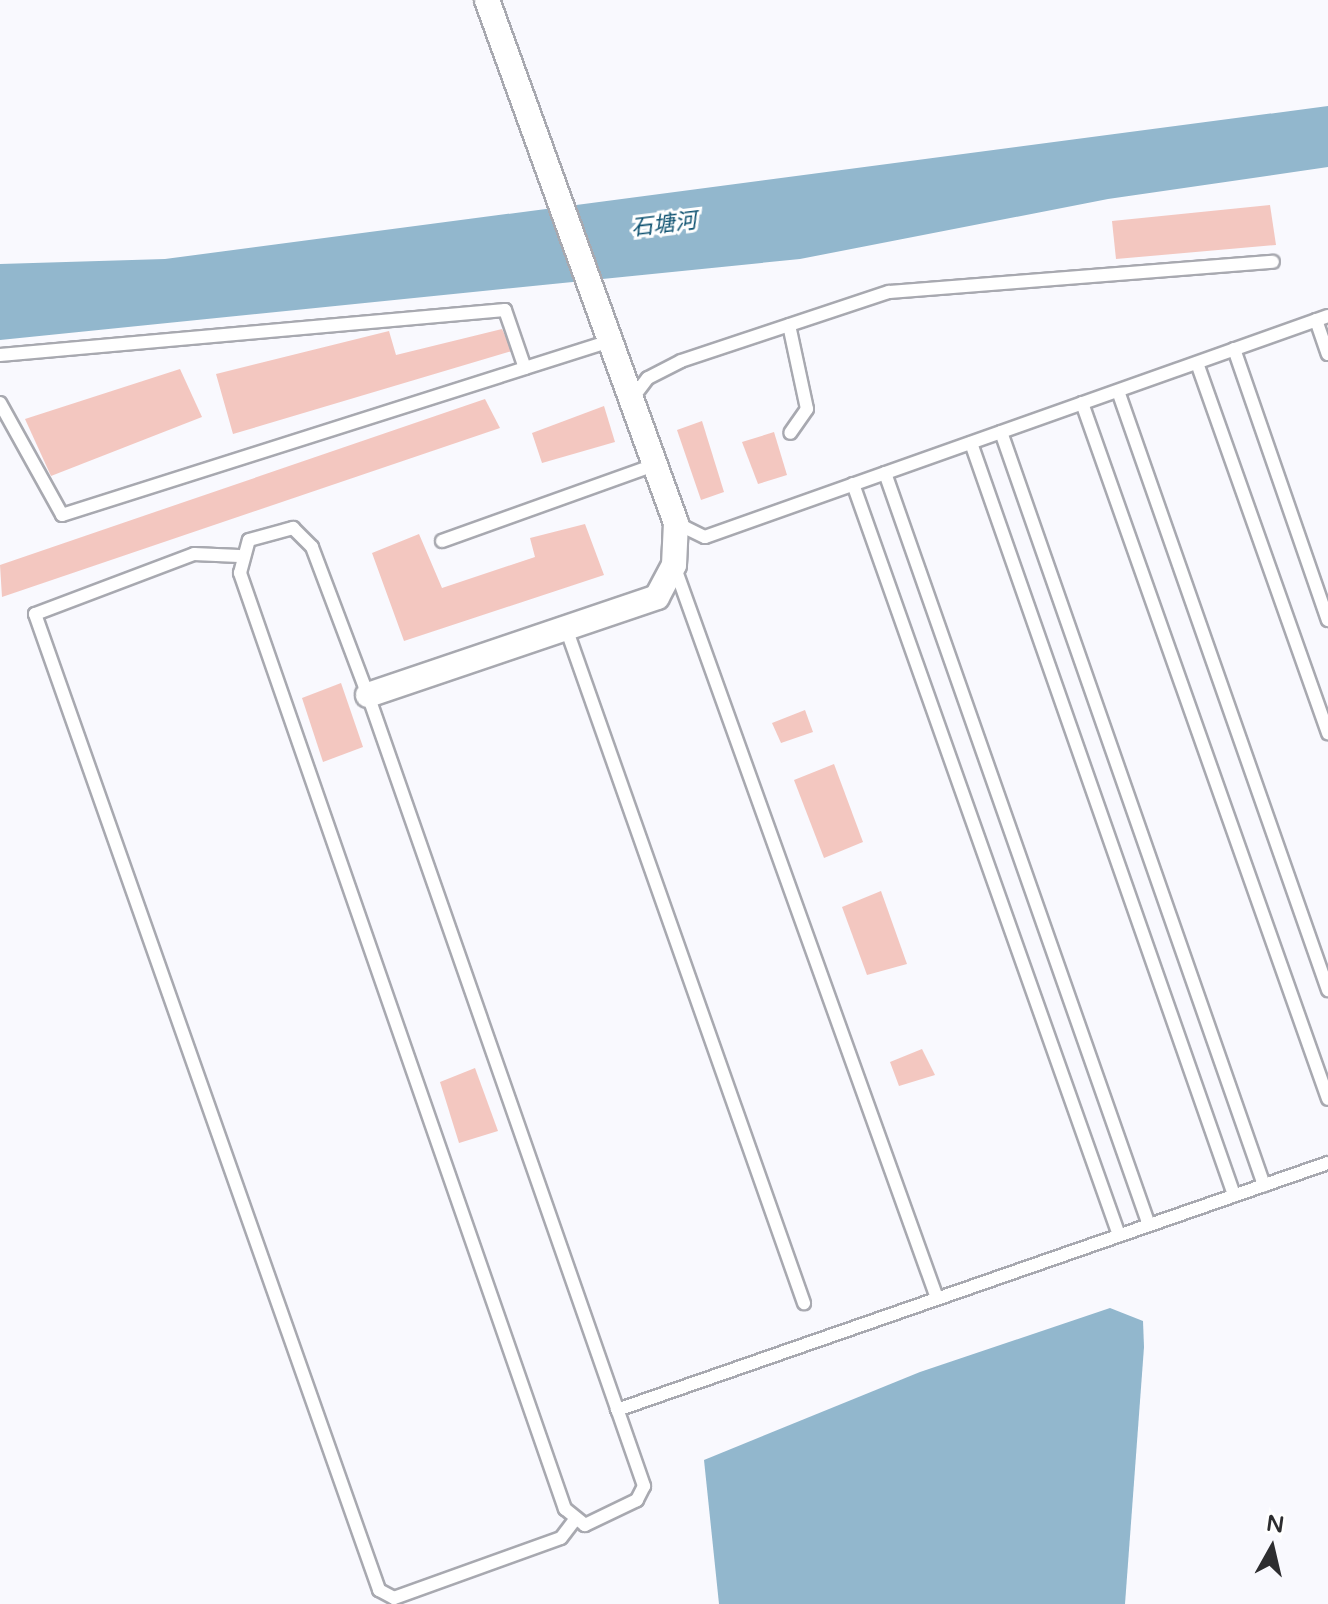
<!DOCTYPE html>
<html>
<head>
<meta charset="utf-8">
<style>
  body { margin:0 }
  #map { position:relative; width:1328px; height:1604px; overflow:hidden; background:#f9f9fe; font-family:"Varela Round","Noto Sans SC",sans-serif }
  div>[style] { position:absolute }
  .water>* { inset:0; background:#92b7cd }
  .building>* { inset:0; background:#f3c7c0 }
  .roads { filter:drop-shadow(2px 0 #a8a9b0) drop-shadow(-2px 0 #a8a9b0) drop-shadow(0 2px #a8a9b0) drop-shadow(0 -2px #a8a9b0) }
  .lane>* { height:12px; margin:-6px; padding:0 6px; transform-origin:6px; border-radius:6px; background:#fff }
  .street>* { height:24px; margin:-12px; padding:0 12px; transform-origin:12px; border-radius:12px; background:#fff }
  span { translate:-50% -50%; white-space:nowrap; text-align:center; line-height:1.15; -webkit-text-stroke:6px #fff; paint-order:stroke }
  .water-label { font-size:22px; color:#0d5170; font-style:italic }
  .north { position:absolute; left:1232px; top:1508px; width:80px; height:80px; -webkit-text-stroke:6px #fff; paint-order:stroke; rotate:8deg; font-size:22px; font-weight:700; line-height:32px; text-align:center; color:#2d2d30 }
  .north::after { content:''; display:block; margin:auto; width:28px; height:36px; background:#2d2d30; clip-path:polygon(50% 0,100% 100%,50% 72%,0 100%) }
</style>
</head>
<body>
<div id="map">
  <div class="water">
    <i style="clip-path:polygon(1328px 106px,1328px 167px,1108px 199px,800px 259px,0 340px,0 264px,165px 259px)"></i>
    <i style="clip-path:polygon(1110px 1308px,1143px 1321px,1144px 1347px,1125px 1604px,719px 1604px,704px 1460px,920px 1372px)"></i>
  </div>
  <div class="building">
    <i style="clip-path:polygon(1270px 205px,1276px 245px,1116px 259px,1112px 221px)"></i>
    <i style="clip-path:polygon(502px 329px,512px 351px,233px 434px,216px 374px,389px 331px,396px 355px)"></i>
    <i style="clip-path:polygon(180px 369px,202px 417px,51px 476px,25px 419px)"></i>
    <i style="clip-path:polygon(485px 399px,500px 428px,2px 597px,0 565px)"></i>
    <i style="clip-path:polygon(604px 406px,615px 442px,542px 463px,532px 433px)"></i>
    <i style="clip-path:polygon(702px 421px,724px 492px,701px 500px,677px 430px)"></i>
    <i style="clip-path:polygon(774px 432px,787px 475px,758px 484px,742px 442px)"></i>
    <i style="clip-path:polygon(585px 524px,604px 575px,404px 641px,372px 553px,419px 534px,442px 588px,535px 557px,530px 538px)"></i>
    <i style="clip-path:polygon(341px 683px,363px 747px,323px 762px,302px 698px)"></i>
    <i style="clip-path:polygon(805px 710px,813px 732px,781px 743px,772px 723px)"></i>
    <i style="clip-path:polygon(834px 764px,863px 842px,824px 858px,794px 780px)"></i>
    <i style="clip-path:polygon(881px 891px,907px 964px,867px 975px,842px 907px)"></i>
    <i style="clip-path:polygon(922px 1049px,935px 1075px,899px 1086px,890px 1062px)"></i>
    <i style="clip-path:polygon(475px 1068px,498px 1131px,459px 1143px,440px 1082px)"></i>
  </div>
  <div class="roads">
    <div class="lane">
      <i style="left:1316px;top:320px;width:36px;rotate:71deg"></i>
      <i style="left:789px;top:325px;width:86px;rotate:77.9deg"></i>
      <i style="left:807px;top:409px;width:29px;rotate:125deg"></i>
      <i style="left:1234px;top:349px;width:287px;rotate:70.9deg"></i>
      <i style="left:0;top:355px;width:507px;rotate:-5.09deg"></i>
      <i style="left:505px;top:310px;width:61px;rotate:71deg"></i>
      <i style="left:525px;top:368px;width:86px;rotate:-17.6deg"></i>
      <i style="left:1197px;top:363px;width:393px;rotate:70.5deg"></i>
      <i style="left:1118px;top:391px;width:635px;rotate:70.68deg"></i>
      <i style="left:632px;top:399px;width:26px;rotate:-53deg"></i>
      <i style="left:648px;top:378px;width:37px;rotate:-27deg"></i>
      <i style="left:681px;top:361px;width:219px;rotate:-18.4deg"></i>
      <i style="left:889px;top:292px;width:385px;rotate:-4.5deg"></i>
      <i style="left:0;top:403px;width:128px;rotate:61deg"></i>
      <i style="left:62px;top:515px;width:486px;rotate:-17.6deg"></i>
      <i style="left:1082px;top:403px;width:738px;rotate:70.53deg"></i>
      <i style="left:1001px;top:432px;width:798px;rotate:70.75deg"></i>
      <i style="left:971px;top:443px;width:797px;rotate:70.72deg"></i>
      <i style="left:885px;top:473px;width:797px;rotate:70.66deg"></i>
      <i style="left:853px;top:484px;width:797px;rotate:70.5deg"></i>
      <i style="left:676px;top:523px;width:32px;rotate:26deg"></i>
      <i style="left:705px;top:537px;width:661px;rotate:-19.53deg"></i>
      <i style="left:293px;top:528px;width:27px;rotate:45deg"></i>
      <i style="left:312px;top:547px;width:158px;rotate:69.3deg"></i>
      <i style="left:368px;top:695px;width:838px;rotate:70.76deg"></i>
      <i style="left:644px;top:1486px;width:16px;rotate:117deg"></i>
      <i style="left:637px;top:1500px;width:58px;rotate:154.3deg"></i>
      <i style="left:585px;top:1525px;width:26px;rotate:-141deg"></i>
      <i style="left:565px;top:1509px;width:991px;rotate:-109.15deg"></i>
      <i style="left:240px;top:573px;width:34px;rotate:-75deg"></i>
      <i style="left:249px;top:540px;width:46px;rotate:-15.3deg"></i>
      <i style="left:442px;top:541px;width:225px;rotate:-19.7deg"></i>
      <i style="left:239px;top:556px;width:45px;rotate:-177.5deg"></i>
      <i style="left:194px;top:554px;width:170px;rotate:159.3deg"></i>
      <i style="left:35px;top:614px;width:1035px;rotate:70.58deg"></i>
      <i style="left:379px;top:1590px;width:17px;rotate:28deg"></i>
      <i style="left:394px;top:1598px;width:177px;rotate:-19.8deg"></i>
      <i style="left:561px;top:1538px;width:20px;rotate:-53deg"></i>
      <i style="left:675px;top:568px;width:776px;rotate:70.26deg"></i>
      <i style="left:566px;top:628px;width:716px;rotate:70.58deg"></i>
      <i style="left:617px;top:1410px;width:753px;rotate:-19.16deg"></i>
    </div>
    <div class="street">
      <i style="left:368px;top:695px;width:305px;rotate:-18.7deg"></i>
      <i style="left:657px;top:597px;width:36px;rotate:-62deg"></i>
      <i style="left:674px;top:565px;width:42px;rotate:-87.3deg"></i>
      <i style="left:676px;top:523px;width:556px;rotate:-109.87deg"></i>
    </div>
  </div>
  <div class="water-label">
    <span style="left:664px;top:225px;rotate:-7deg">石塘河</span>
  </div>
  <div class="north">N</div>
</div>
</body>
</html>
